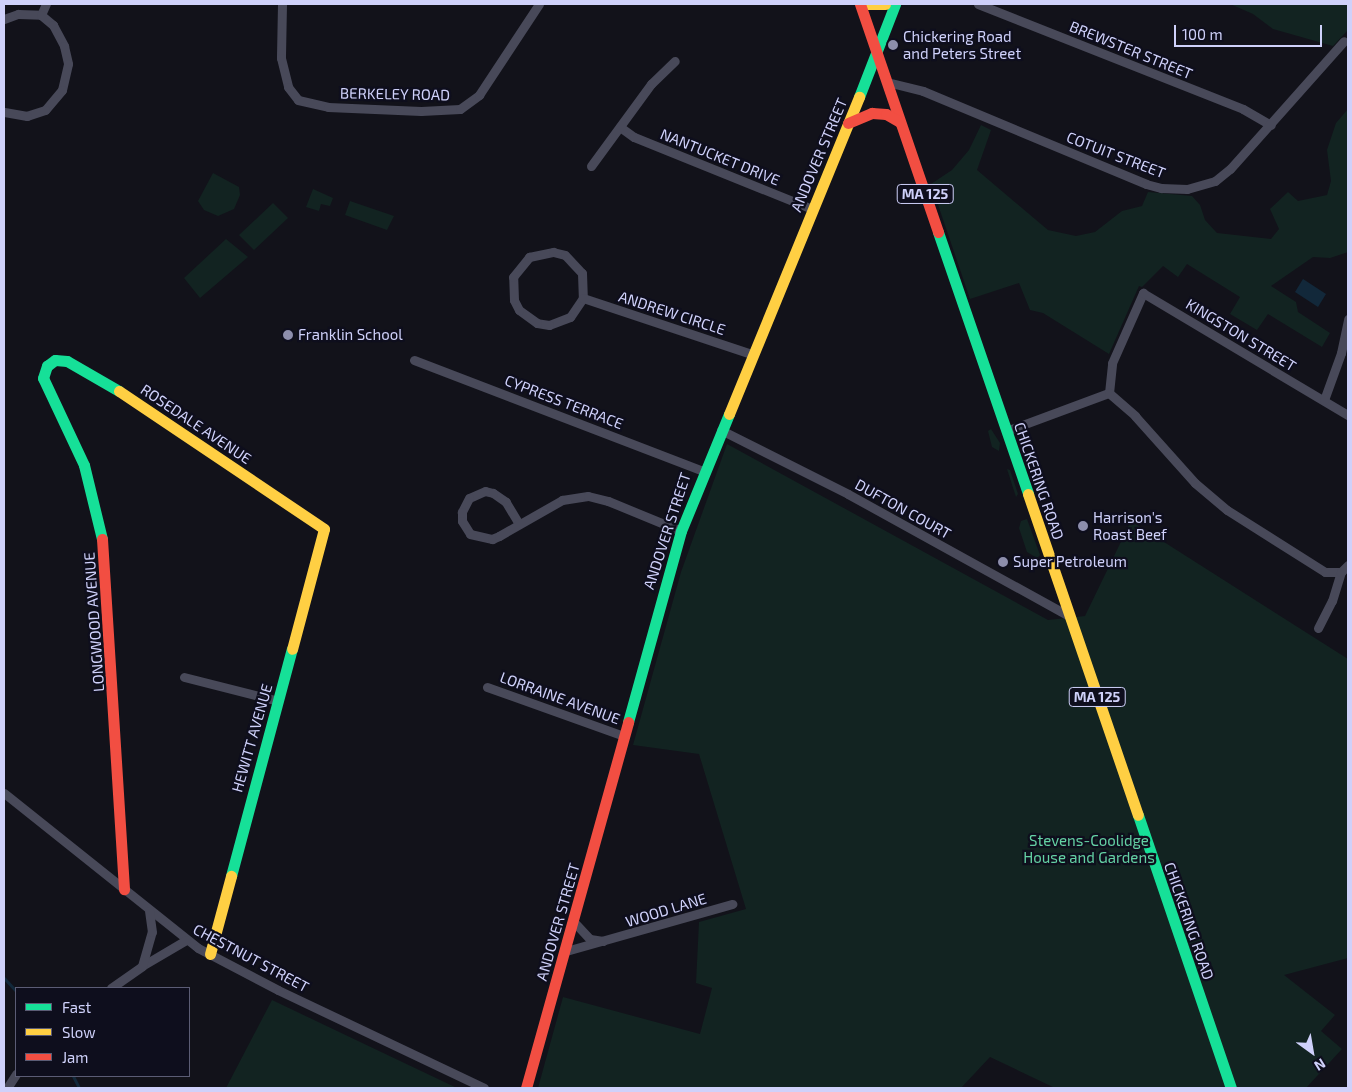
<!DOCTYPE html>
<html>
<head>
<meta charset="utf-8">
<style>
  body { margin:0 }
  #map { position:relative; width:1352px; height:1092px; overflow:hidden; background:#12121a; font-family:"Exo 2",sans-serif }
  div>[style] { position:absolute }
  .green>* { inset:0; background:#122321 }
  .water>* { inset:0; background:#12283a }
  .stream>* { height:3px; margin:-1.5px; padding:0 1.5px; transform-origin:1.5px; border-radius:1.5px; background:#12283a }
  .street>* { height:9px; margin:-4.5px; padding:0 4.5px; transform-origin:4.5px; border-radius:4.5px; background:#484959 }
  .fast>* { height:11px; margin:-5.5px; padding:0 5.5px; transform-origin:5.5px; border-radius:5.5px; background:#16e098 }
  .slow>* { height:11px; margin:-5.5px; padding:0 5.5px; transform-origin:5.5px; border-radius:5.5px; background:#ffcf43 }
  .jam>* { height:11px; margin:-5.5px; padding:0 5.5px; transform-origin:5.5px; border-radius:5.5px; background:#f24e42 }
  .dots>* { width:14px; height:14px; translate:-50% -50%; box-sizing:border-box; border:2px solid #0e0e1d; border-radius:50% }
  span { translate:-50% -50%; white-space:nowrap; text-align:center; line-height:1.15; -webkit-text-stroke:4.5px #0e0e1d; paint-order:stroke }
  .shield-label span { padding:1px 4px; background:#0e0e1d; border:1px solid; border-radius:4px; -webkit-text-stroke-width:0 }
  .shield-label { font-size:14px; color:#cfd1fa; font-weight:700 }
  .poi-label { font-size:15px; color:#cfd1fa }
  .left { translate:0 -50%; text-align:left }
  .street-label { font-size:15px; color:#cfd1fa }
  .park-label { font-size:15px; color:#64d1a4 }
  .frame { position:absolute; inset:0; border:5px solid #cfd1fa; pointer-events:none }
  .legend { position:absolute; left:15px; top:987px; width:175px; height:90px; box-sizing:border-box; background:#0e0e1d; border:1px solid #5b5c75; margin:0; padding:6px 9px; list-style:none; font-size:15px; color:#cfd1fa }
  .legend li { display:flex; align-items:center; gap:10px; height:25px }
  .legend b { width:25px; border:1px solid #5b5c75 }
  .north { position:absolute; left:1287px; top:1027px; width:50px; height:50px; -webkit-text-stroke:4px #0e0e1d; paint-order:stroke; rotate:148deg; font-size:14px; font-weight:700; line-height:20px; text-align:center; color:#cfd1fa }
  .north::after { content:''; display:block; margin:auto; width:18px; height:22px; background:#cfd1fa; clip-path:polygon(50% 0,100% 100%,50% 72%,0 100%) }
  .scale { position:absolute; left:1174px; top:25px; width:148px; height:22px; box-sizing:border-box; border:2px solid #cfd1fa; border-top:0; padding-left:6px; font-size:15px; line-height:18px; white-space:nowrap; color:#cfd1fa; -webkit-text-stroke:4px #0e0e1d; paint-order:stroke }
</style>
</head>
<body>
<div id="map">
  <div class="green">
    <i style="clip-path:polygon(1230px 4px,1348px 4px,1348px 30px,1333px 46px,1273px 29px,1253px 14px)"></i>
    <i style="clip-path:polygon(1348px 109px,1348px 252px,1330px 258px,1313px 257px,1271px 286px,1296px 302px,1298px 312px,1330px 333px,1322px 347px,1268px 314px,1257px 330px,1230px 314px,1240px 297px,1187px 264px,1178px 277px,1163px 266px,1142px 287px,1139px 286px,1109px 354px,1043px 313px,1030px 310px,1019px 283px,970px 299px,931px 184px,952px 170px,969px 150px,981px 125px,991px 130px,977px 170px,1048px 230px,1076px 236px,1095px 232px,1122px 211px,1142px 206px,1148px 192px,1192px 196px,1200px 205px,1205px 220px,1217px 233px,1271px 239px,1279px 229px,1270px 209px,1288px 192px,1298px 201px,1327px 195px,1331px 181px,1327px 150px,1336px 123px)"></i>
    <i style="clip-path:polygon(213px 173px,239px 187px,240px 195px,234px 209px,218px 216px,204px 210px,198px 201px)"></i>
    <i style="clip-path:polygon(313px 189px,333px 198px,330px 206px,321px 204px,319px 211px,306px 207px)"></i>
    <i style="clip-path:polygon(350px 201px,394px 216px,387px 230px,345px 215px)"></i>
    <i style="clip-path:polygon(273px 203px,288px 218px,254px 250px,239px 235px)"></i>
    <i style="clip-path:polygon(226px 239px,248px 257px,200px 298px,184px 278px)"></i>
    <i style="clip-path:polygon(991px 429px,1000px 443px,999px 451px,992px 447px,988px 431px)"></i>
    <i style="clip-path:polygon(727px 444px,1048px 620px,1085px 616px,1131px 521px,1348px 659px,1348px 958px,1284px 975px,1335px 1015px,1321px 1031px,1342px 1049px,1306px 1088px,1055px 1088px,990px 1057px,961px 1088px,538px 1088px,563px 997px,700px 1034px,712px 988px,696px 983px,699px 922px,746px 909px,699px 754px,633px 745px,681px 572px)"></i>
    <i style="clip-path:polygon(1007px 469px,1010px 470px,1018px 494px,1016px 497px)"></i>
    <i style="clip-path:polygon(1027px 519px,1040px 555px,1037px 558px,1027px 552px,1019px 528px,1021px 521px)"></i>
    <i style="clip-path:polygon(272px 1000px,377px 1050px,457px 1088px,226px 1088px)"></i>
  </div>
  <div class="water">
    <i style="clip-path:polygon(1303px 279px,1326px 294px,1318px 307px,1295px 292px)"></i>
  </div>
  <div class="stream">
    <i style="left:4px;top:978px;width:18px;rotate:47deg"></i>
    <i style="left:73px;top:1076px;width:13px;rotate:63deg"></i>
  </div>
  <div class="street">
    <i style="left:282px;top:4px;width:54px;rotate:91.1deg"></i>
    <i style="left:281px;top:58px;width:30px;rotate:76deg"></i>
    <i style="left:288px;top:87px;width:16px;rotate:52deg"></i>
    <i style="left:298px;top:100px;width:31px;rotate:13deg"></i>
    <i style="left:328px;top:107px;width:93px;rotate:2.5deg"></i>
    <i style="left:421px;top:111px;width:39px;rotate:-3deg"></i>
    <i style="left:460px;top:109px;width:24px;rotate:-36deg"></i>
    <i style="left:479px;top:95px;width:109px;rotate:-56.6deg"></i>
    <i style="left:978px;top:4px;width:285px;rotate:21.6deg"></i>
    <i style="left:1243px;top:109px;width:32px;rotate:30deg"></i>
    <i style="left:41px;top:15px;width:12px;rotate:-66deg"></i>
    <i style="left:4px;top:19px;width:15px;rotate:-20deg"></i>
    <i style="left:18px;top:14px;width:23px;rotate:2deg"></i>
    <i style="left:41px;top:15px;width:16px;rotate:40deg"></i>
    <i style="left:53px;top:25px;width:24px;rotate:62deg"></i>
    <i style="left:64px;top:46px;width:18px;rotate:77deg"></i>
    <i style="left:68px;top:64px;width:27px;rotate:103deg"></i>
    <i style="left:62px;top:90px;width:26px;rotate:130deg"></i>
    <i style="left:45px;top:110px;width:19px;rotate:162deg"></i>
    <i style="left:27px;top:116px;width:23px;rotate:-170deg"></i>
    <i style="left:887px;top:82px;width:37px;rotate:14deg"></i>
    <i style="left:923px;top:91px;width:242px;rotate:22.6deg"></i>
    <i style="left:1146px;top:184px;width:16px;rotate:15deg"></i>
    <i style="left:1161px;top:188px;width:26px;rotate:2deg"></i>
    <i style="left:1187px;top:189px;width:29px;rotate:-16deg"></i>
    <i style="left:1215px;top:181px;width:19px;rotate:-39deg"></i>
    <i style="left:1230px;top:169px;width:171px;rotate:-48.3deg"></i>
    <i style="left:620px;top:127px;width:17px;rotate:36deg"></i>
    <i style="left:634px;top:137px;width:192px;rotate:22deg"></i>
    <i style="left:591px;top:166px;width:102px;rotate:-53.8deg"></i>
    <i style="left:651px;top:84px;width:33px;rotate:-44deg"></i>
    <i style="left:583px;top:298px;width:23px;rotate:124deg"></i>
    <i style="left:570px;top:317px;width:22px;rotate:159deg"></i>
    <i style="left:549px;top:325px;width:12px;rotate:-171deg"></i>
    <i style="left:537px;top:323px;width:22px;rotate:-144deg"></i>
    <i style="left:519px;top:310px;width:11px;rotate:-117deg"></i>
    <i style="left:514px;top:300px;width:23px;rotate:-92deg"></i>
    <i style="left:513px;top:277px;width:26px;rotate:-51deg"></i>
    <i style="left:529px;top:257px;width:25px;rotate:-12deg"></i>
    <i style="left:553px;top:252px;width:12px;rotate:14deg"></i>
    <i style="left:565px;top:255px;width:25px;rotate:47deg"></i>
    <i style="left:582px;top:273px;width:25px;rotate:88deg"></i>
    <i style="left:583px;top:298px;width:177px;rotate:18.4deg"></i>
    <i style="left:414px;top:360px;width:310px;rotate:21deg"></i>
    <i style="left:1109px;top:393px;width:30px;rotate:-84deg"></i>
    <i style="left:1112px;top:363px;width:77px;rotate:-66.1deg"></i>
    <i style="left:1143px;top:293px;width:239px;rotate:30.8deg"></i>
    <i style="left:1324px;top:400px;width:50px;rotate:-70.1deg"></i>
    <i style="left:1341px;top:353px;width:35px;rotate:-78deg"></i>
    <i style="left:721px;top:430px;width:142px;rotate:26.7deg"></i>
    <i style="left:848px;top:494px;width:252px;rotate:28.9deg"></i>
    <i style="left:1006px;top:431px;width:110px;rotate:-20.3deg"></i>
    <i style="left:1109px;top:393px;width:35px;rotate:41deg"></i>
    <i style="left:1135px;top:416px;width:90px;rotate:48.2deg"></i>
    <i style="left:1195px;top:483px;width:42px;rotate:40.2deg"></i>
    <i style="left:1227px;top:510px;width:116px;rotate:32.3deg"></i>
    <i style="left:1325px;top:572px;width:16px"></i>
    <i style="left:519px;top:524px;width:26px;rotate:-121deg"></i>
    <i style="left:506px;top:502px;width:16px;rotate:-145deg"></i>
    <i style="left:493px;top:493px;width:8px;rotate:-166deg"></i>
    <i style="left:485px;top:491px;width:17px;rotate:156deg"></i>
    <i style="left:469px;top:498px;width:16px;rotate:117deg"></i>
    <i style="left:462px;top:512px;width:9px;rotate:90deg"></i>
    <i style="left:462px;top:521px;width:15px;rotate:58deg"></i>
    <i style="left:470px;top:534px;width:23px;rotate:13deg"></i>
    <i style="left:492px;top:539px;width:8px;rotate:-23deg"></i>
    <i style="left:499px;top:536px;width:73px;rotate:-29.7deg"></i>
    <i style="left:562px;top:500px;width:26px;rotate:-9deg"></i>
    <i style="left:588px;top:496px;width:21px;rotate:14deg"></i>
    <i style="left:608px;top:501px;width:79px;rotate:22.3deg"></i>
    <i style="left:1318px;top:628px;width:30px;rotate:-63deg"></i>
    <i style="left:1332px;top:601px;width:30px;rotate:-73deg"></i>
    <i style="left:1341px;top:572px;width:10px;rotate:-45deg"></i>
    <i style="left:184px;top:677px;width:97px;rotate:14.3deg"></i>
    <i style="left:487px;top:687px;width:145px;rotate:19.7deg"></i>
    <i style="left:4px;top:793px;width:248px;rotate:38.6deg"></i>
    <i style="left:198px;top:948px;width:90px;rotate:27.7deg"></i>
    <i style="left:278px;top:990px;width:228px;rotate:25.4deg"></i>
    <i style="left:574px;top:922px;width:23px;rotate:47deg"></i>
    <i style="left:590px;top:939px;width:13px;rotate:9deg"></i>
    <i style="left:566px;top:951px;width:173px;rotate:-15.8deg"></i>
    <i style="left:142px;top:966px;width:51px;rotate:-30.6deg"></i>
    <i style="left:111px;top:988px;width:38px;rotate:-35deg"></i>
    <i style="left:142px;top:966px;width:35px;rotate:-74deg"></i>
    <i style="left:152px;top:932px;width:21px;rotate:-98deg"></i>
    <i style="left:7px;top:1088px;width:17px;rotate:-57deg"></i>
  </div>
  <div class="fast">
    <i style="left:859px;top:97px;width:100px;rotate:-68.8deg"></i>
    <i style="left:938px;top:232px;width:277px;rotate:71deg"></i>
    <i style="left:102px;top:539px;width:76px;rotate:-103.7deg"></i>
    <i style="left:84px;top:465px;width:96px;rotate:-115.2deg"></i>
    <i style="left:43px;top:378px;width:13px;rotate:-72deg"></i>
    <i style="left:47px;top:366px;width:10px;rotate:-37deg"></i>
    <i style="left:55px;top:360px;width:12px;rotate:5deg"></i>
    <i style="left:67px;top:361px;width:60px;rotate:30deg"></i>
    <i style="left:628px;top:722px;width:198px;rotate:-74.5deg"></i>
    <i style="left:681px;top:531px;width:126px;rotate:-67.7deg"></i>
    <i style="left:1138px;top:815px;width:288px;rotate:71.2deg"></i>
    <i style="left:231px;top:876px;width:235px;rotate:-75deg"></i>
  </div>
  <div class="slow">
    <i style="left:865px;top:4px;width:20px"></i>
    <i style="left:119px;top:391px;width:247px;rotate:33.9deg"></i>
    <i style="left:324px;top:529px;width:124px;rotate:104.9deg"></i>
    <i style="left:729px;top:414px;width:343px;rotate:-67.7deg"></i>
    <i style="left:1028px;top:494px;width:339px;rotate:71.1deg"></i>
    <i style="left:210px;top:954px;width:81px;rotate:-74.9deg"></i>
  </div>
  <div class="jam">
    <i style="left:860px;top:4px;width:241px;rotate:71.1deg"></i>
    <i style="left:848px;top:123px;width:26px;rotate:-23deg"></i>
    <i style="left:872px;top:113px;width:14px;rotate:4deg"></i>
    <i style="left:886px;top:114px;width:16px;rotate:30deg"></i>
    <i style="left:102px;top:539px;width:351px;rotate:86.4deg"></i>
    <i style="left:526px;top:1088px;width:380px;rotate:-74.4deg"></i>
  </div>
  <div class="dots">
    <i style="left:893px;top:45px;background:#8d8eac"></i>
    <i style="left:288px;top:335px;background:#8d8eac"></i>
    <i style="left:1083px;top:526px;background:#8d8eac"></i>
    <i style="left:1003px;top:562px;background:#8d8eac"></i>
  </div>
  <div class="shield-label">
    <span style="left:925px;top:194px">MA 125</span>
    <span style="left:1097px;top:697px">MA 125</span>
  </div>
  <div class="poi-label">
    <span class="left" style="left:903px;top:45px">Chickering Road<br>and Peters Street</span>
    <span class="left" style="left:298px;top:335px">Franklin School</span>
    <span class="left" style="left:1093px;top:526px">Harrison's<br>Roast Beef</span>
    <span class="left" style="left:1013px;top:562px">Super Petroleum</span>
  </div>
  <div class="street-label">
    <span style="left:1131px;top:50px;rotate:22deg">BREWSTER STREET</span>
    <span style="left:395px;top:94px;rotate:1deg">BERKELEY ROAD</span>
    <span style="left:819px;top:155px;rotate:-67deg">ANDOVER STREET</span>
    <span style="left:1116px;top:155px;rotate:21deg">COTUIT STREET</span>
    <span style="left:720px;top:157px;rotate:22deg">NANTUCKET DRIVE</span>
    <span style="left:672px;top:313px;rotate:18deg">ANDREW CIRCLE</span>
    <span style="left:1241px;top:335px;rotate:31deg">KINGSTON STREET</span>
    <span style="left:564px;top:402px;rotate:21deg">CYPRESS TERRACE</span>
    <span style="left:196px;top:424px;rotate:34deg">ROSEDALE AVENUE</span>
    <span style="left:1039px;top:481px;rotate:71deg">CHICKERING ROAD</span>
    <span style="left:903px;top:509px;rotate:29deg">DUFTON COURT</span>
    <span style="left:667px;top:531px;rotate:-72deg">ANDOVER STREET</span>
    <span style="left:94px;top:622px;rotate:-94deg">LONGWOOD AVENUE</span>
    <span style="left:560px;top:698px;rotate:20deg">LORRAINE AVENUE</span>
    <span style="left:252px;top:738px;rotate:-74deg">HEWITT AVENUE</span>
    <span style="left:666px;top:910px;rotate:-17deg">WOOD LANE</span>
    <span style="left:1189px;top:921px;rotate:71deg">CHICKERING ROAD</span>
    <span style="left:558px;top:922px;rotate:-74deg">ANDOVER STREET</span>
    <span style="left:251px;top:958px;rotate:28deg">CHESTNUT STREET</span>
  </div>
  <div class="park-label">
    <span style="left:1089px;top:849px">Stevens-Coolidge<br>House and Gardens</span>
  </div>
  <div class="frame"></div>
  <ul class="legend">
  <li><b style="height:6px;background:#16e098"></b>Fast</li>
  <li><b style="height:6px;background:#ffcf43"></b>Slow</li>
  <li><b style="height:6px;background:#f24e42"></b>Jam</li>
  </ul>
  <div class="north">N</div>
  <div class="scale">100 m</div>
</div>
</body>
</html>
